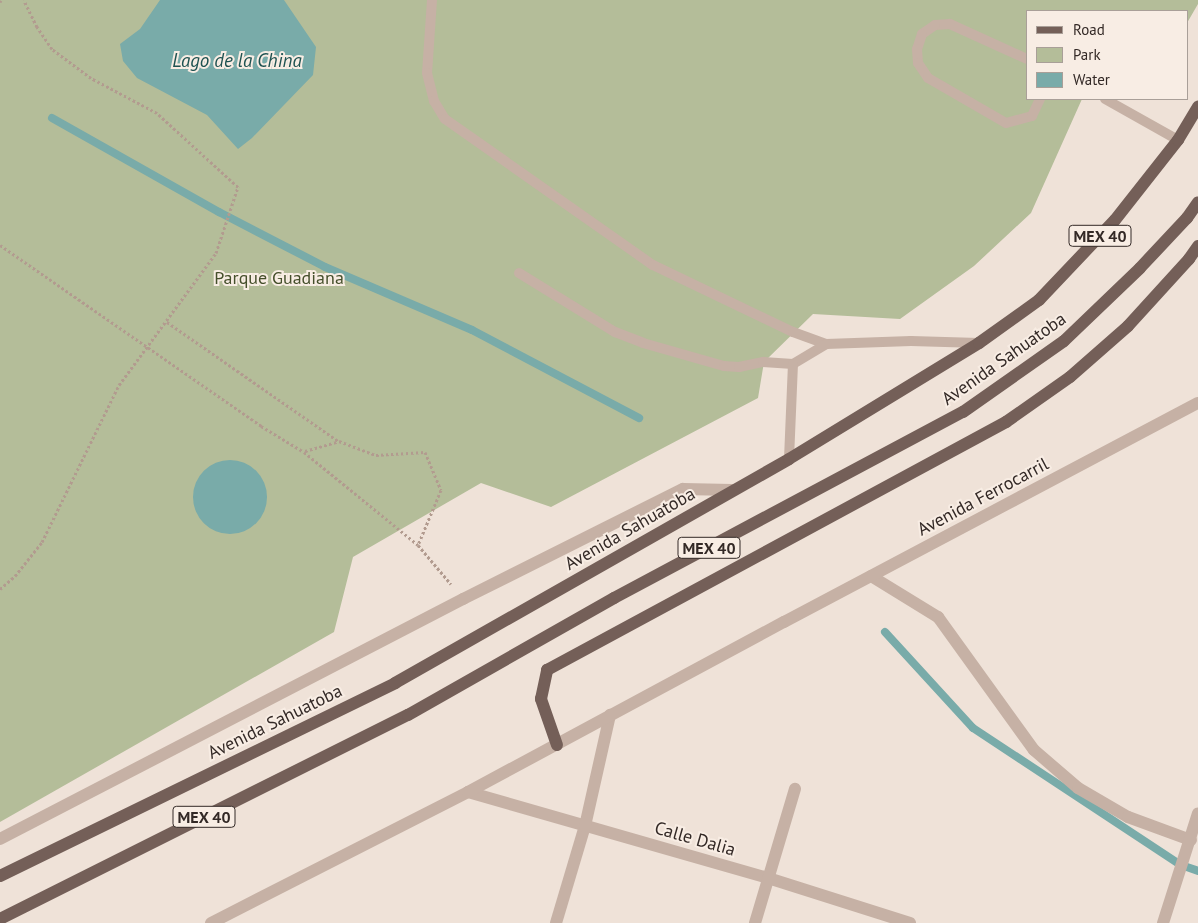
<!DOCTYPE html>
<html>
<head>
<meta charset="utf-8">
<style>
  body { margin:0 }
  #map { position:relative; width:1198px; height:923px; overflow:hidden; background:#efe2d8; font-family:"PT Sans",sans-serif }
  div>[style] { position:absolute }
  .green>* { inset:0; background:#b4bd99 }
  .water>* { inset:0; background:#79aba9 }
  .round { border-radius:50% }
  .stream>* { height:8px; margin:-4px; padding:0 4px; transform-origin:4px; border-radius:4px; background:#79aba9 }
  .path>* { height:3px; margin-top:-1.5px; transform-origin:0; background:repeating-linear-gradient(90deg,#b29b8f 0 2.5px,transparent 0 5px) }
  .service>* { height:10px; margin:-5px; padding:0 5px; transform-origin:5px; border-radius:5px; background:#c6b1a5 }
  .minor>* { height:12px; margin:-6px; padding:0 6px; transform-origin:6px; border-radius:6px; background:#c6b1a5 }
  .tertiary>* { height:12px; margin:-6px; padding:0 6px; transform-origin:6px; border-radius:6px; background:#c6b1a5 }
  .primary>* { height:12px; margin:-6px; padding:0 6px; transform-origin:6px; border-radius:6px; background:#745f58 }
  span { translate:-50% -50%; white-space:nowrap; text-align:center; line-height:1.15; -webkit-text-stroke:4px #f8ede4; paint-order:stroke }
  .shield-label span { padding:1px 4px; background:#f8ede4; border:1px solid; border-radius:4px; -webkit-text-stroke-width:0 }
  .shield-label { font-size:16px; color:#332926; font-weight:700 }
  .park-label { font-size:18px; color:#454f2b }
  .street-label { font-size:18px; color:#332926 }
  .water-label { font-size:19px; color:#1e5251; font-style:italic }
  .legend { position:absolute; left:1026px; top:10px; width:162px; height:90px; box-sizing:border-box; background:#f8ede4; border:1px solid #a99f98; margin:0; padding:6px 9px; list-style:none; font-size:15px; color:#332926 }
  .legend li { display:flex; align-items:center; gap:10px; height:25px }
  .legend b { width:25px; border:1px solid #a99f98 }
</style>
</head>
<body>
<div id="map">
  <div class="green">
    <i style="clip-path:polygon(0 0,1198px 0,1198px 4px,1187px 23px,1187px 11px,1027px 11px,1027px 99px,1082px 99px,1031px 213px,974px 266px,900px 319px,813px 314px,764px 362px,758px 398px,551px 507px,481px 483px,353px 557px,334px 632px,0 822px)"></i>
  </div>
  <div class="water">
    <i style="clip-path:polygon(160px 0,284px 0,316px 47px,313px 75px,252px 138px,238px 149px,207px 115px,137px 78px,123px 61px,120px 44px,140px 29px)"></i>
    <i class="round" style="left:193px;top:460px;width:74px;height:74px"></i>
  </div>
  <div class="stream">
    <i style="left:52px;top:118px;width:192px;rotate:29.4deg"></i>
    <i style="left:219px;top:212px;width:119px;rotate:27.4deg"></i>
    <i style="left:325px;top:267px;width:160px;rotate:23.2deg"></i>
    <i style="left:472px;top:330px;width:189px;rotate:27.8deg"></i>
    <i style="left:885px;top:632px;width:130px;rotate:47.5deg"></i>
    <i style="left:973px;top:728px;width:249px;rotate:33.4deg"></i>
    <i style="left:1181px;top:865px;width:18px;rotate:19deg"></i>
  </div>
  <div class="path">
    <i style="left:0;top:2px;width:2px;rotate:-63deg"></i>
    <i style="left:0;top:245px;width:318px;rotate:34.7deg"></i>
    <i style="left:261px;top:426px;width:50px;rotate:31.2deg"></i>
    <i style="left:304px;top:452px;width:147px;rotate:39.2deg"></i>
    <i style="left:418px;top:545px;width:51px;rotate:49.8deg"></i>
    <i style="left:167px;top:322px;width:208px;rotate:34.8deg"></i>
    <i style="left:305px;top:451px;width:35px;rotate:-16deg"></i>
    <i style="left:339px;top:441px;width:40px;rotate:21deg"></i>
    <i style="left:376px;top:455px;width:49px;rotate:-3.5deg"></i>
    <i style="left:425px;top:452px;width:41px;rotate:67.2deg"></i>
    <i style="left:441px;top:490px;width:60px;rotate:112.7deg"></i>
    <i style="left:0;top:589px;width:20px;rotate:-41deg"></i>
    <i style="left:15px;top:576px;width:43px;rotate:-51.5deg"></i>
    <i style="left:42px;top:542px;width:175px;rotate:-63.9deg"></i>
    <i style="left:119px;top:385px;width:164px;rotate:-53.7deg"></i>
    <i style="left:216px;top:253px;width:70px;rotate:-71.6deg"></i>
    <i style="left:238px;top:187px;width:110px;rotate:-137.6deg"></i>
    <i style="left:157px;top:113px;width:75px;rotate:-152.1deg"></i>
    <i style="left:91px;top:78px;width:49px;rotate:-143.4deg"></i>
    <i style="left:52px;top:49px;width:27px;rotate:-124deg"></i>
    <i style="left:37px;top:27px;width:30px;rotate:-116deg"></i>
  </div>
  <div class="service">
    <i style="left:432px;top:0;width:73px;rotate:93.9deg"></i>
    <i style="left:427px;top:73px;width:29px;rotate:76deg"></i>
    <i style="left:434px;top:101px;width:21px;rotate:59deg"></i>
    <i style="left:445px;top:119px;width:254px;rotate:35.1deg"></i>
    <i style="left:653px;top:265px;width:155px;rotate:25.6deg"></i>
    <i style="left:793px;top:332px;width:35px;rotate:20deg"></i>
    <i style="left:826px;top:344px;width:85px;rotate:-2deg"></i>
    <i style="left:911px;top:341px;width:68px;rotate:1.7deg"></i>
    <i style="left:1027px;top:59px;width:85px;rotate:-155.6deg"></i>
    <i style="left:950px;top:24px;width:15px;rotate:176deg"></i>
    <i style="left:935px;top:25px;width:16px;rotate:145deg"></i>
    <i style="left:922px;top:34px;width:16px;rotate:108deg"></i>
    <i style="left:917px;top:49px;width:14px;rotate:86deg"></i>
    <i style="left:918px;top:63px;width:18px;rotate:56deg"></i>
    <i style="left:928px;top:78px;width:90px;rotate:30deg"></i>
    <i style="left:1006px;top:123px;width:27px;rotate:-15deg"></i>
    <i style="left:1032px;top:116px;width:19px;rotate:-65deg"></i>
    <i style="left:1105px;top:99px;width:84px;rotate:29.3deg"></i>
    <i style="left:519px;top:273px;width:113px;rotate:31.6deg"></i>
    <i style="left:615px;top:332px;width:30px;rotate:21deg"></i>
    <i style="left:643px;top:343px;width:84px;rotate:15.9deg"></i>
    <i style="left:724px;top:366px;width:15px;rotate:4deg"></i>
    <i style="left:739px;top:367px;width:25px;rotate:-12deg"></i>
    <i style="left:763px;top:362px;width:30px;rotate:4deg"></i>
    <i style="left:793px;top:364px;width:39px;rotate:-31deg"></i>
    <i style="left:789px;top:459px;width:95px;rotate:-87.6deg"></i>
  </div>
  <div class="minor">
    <i style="left:871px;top:576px;width:79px;rotate:31.5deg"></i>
    <i style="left:938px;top:617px;width:164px;rotate:54.2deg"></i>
    <i style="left:1034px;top:750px;width:58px;rotate:40.8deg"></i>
    <i style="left:1078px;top:788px;width:58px;rotate:30.1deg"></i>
    <i style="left:1128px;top:817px;width:67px;rotate:20.1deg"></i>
    <i style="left:468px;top:792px;width:312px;rotate:16deg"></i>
    <i style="left:768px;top:878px;width:149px;rotate:17.6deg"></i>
    <i style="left:556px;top:923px;width:101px;rotate:-73.4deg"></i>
    <i style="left:585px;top:826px;width:114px;rotate:-77.3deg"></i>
    <i style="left:755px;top:923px;width:140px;rotate:-73.4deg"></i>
    <i style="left:1163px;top:923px;width:115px;rotate:-72.3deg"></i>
  </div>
  <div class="tertiary">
    <i style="left:0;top:839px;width:522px;rotate:-27.4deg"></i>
    <i style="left:463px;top:599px;width:246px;rotate:-26.6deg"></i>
    <i style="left:683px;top:489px;width:49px;rotate:1.2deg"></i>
    <i style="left:211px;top:923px;width:288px;rotate:-27deg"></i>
    <i style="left:468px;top:792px;width:359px;rotate:-28.3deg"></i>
    <i style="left:784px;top:622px;width:468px;rotate:-27.9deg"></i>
  </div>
  <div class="primary">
    <i style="left:557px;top:745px;width:49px;rotate:-109.2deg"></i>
    <i style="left:541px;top:699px;width:30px;rotate:-78deg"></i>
    <i style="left:547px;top:670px;width:522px;rotate:-28.38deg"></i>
    <i style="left:1006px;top:422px;width:78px;rotate:-35.1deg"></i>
    <i style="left:1070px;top:377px;width:77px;rotate:-41.3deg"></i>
    <i style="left:1128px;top:326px;width:91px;rotate:-47.7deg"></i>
    <i style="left:1189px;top:259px;width:16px;rotate:-55deg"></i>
    <i style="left:0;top:876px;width:440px;rotate:-26deg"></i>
    <i style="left:395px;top:683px;width:453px;rotate:-29.6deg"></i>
    <i style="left:789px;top:459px;width:223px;rotate:-31.4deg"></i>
    <i style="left:979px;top:343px;width:74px;rotate:-35.6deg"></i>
    <i style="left:1039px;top:300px;width:110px;rotate:-46.5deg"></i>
    <i style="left:1115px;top:220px;width:102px;rotate:-51.8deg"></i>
    <i style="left:1178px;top:140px;width:39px;rotate:-59deg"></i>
    <i style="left:0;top:919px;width:456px;rotate:-26.6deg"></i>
    <i style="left:408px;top:715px;width:237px;rotate:-29.6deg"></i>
    <i style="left:614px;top:598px;width:395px;rotate:-28.1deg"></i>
    <i style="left:963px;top:412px;width:123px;rotate:-35.1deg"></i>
    <i style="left:1064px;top:341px;width:105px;rotate:-43.8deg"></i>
    <i style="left:1140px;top:268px;width:69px;rotate:-46.8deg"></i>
    <i style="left:1187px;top:218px;width:19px;rotate:-55deg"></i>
  </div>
  <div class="shield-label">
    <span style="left:1100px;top:236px">MEX 40</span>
    <span style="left:709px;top:548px">MEX 40</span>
    <span style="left:204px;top:817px">MEX 40</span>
  </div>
  <div class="park-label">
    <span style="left:279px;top:278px">Parque Guadiana</span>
  </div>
  <div class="street-label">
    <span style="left:1004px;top:359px;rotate:-35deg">Avenida Sahuatoba</span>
    <span style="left:983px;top:497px;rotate:-28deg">Avenida Ferrocarril</span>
    <span style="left:630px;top:529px;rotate:-30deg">Avenida Sahuatoba</span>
    <span style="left:275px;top:722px;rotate:-26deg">Avenida Sahuatoba</span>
    <span style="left:695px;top:839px;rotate:16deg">Calle Dalia</span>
  </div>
  <div class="water-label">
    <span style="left:237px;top:61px">Lago de la China</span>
  </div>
  <ul class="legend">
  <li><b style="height:6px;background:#745f58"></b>Road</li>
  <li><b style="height:14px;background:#b4bd99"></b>Park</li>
  <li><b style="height:14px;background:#79aba9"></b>Water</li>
  </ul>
</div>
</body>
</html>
